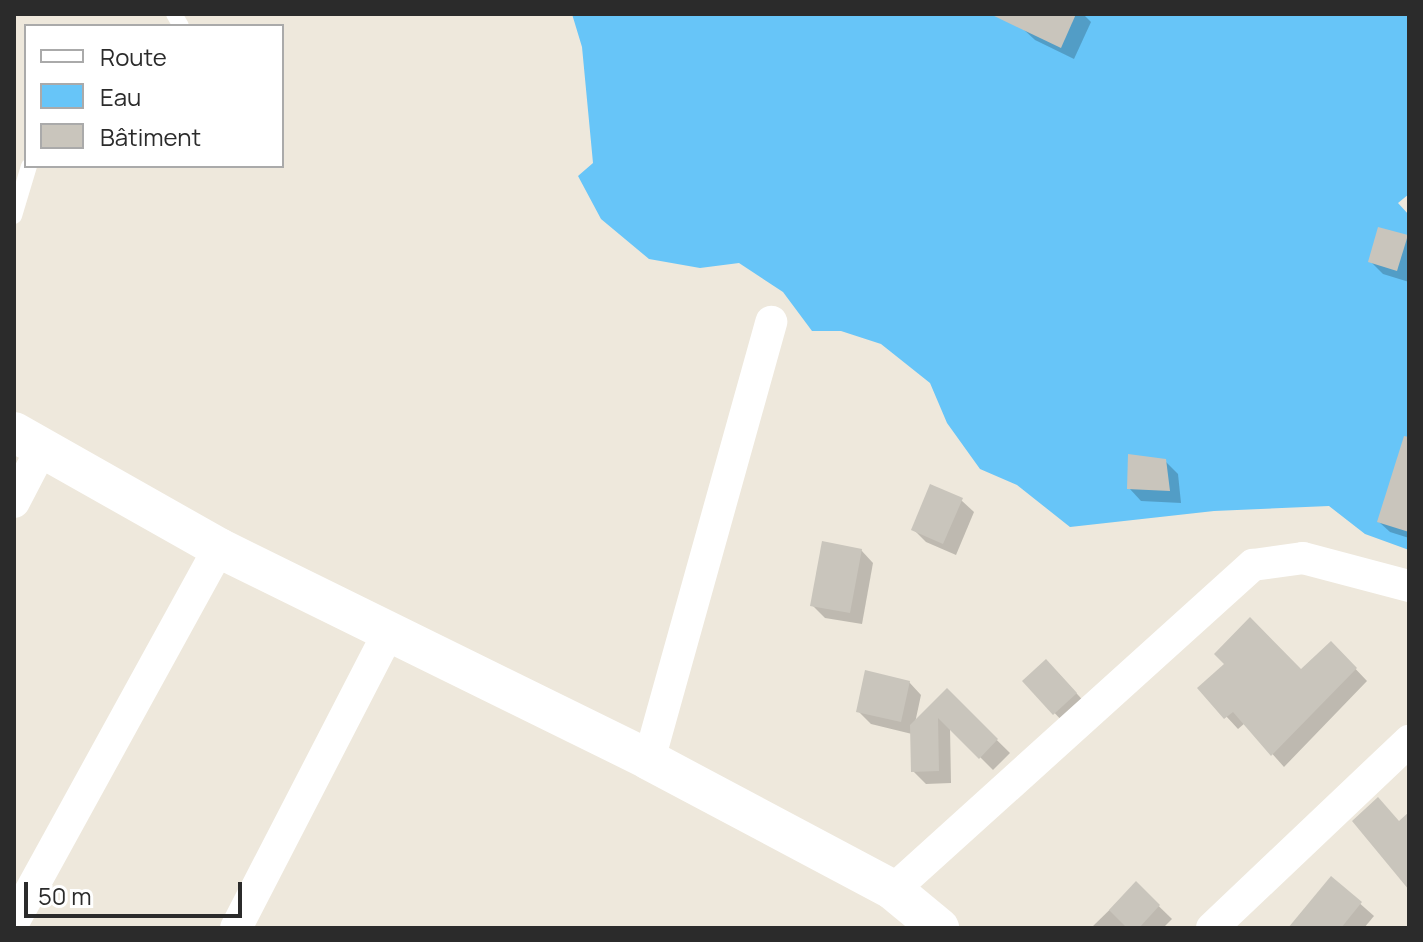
<!DOCTYPE html>
<html>
<head>
<meta charset="utf-8">
<style>
  body { margin:0 }
  #map { position:relative; width:1423px; height:942px; overflow:hidden; background:#eee8dc; font-family:Manrope,sans-serif }
  div>[style] { position:absolute }
  .water>* { inset:0; background:#67c5f8 }
  .shadow>* { inset:0; background:#0003 }
  .building>* { inset:0; background:#c9c5bc }
  .service>* { height:16px; margin:-8px; padding:0 8px; transform-origin:8px; border-radius:8px; background:#fff }
  .minor>* { height:32px; margin:-16px; padding:0 16px; transform-origin:16px; border-radius:16px; background:#fff }
  .tertiary>* { height:40px; margin:-20px; padding:0 20px; transform-origin:20px; border-radius:20px; background:#fff }
  span { translate:-50% -50%; white-space:nowrap; text-align:center; line-height:1.15; -webkit-text-stroke:7px #fff; paint-order:stroke }
  .frame { position:absolute; inset:0; border:16px solid #2b2b2b; pointer-events:none }
  .legend { position:absolute; left:24px; top:24px; width:260px; height:144px; box-sizing:border-box; background:#fff; border:2px solid #aaa; margin:0; padding:10px 14px; list-style:none; font-size:24px; color:#2b2b2b }
  .legend li { display:flex; align-items:center; gap:16px; height:40px }
  .legend b { width:40px; border:2px solid #aaa }
  .scale { position:absolute; left:24px; top:882px; width:218px; height:36px; box-sizing:border-box; border:4px solid #2b2b2b; border-top:0; padding-left:10px; font-size:24px; line-height:28px; white-space:nowrap; color:#2b2b2b; -webkit-text-stroke:6px #fff; paint-order:stroke }
</style>
</head>
<body>
<div id="map">
  <div class="water">
    <i style="clip-path:polygon(572px 14px,1409px 14px,1409px 194px,1398px 203px,1409px 215px,1409px 550px,1365px 534px,1329px 506px,1214px 511px,1070px 527px,1017px 485px,980px 469px,947px 423px,930px 383px,881px 344px,841px 331px,812px 331px,783px 292px,739px 263px,700px 268px,649px 259px,601px 219px,578px 176px,593px 163px,582px 47px)"></i>
  </div>
  <div class="shadow">
    <i style="clip-path:polygon(1028px 14px,1083px 14px,1091px 22px,1074px 59px,1035px 40px,1022px 28px)"></i>
    <i style="clip-path:polygon(1407px 237px,1409px 239px,1409px 282px,1383px 274px,1370px 261px)"></i>
    <i style="clip-path:polygon(1165px 461px,1178px 474px,1181px 503px,1141px 501px,1129px 488px)"></i>
    <i style="clip-path:polygon(1409px 468px,1409px 538px,1390px 532px,1379px 522px)"></i>
    <i style="clip-path:polygon(961px 500px,974px 512px,956px 555px,926px 542px,913px 529px)"></i>
    <i style="clip-path:polygon(861px 550px,873px 563px,862px 624px,825px 618px,812px 605px)"></i>
    <i style="clip-path:polygon(1331px 643px,1367px 681px,1284px 767px,1245px 723px,1238px 729px,1200px 688px,1301px 672px)"></i>
    <i style="clip-path:polygon(1059px 674px,1088px 706px,1067px 726px,1025px 682px)"></i>
    <i style="clip-path:polygon(909px 682px,921px 695px,915px 723px,947px 691px,1010px 753px,993px 770px,950px 727px,951px 783px,926px 784px,913px 771px,912px 734px,871px 724px,858px 711px)"></i>
    <i style="clip-path:polygon(1331px 878px,1374px 916px,1364px 928px,1301px 928px)"></i>
    <i style="clip-path:polygon(1136px 884px,1172px 919px,1163px 928px,1091px 928px)"></i>
  </div>
  <div class="building">
    <i style="clip-path:polygon(990px 14px,1076px 14px,1061px 48px)"></i>
    <i style="clip-path:polygon(1378px 227px,1408px 235px,1397px 271px,1368px 262px)"></i>
    <i style="clip-path:polygon(1404px 436px,1409px 437px,1409px 532px,1377px 522px)"></i>
    <i style="clip-path:polygon(1128px 454px,1166px 459px,1170px 491px,1127px 489px)"></i>
    <i style="clip-path:polygon(930px 484px,963px 498px,943px 544px,911px 530px)"></i>
    <i style="clip-path:polygon(822px 541px,862px 549px,850px 613px,810px 606px)"></i>
    <i style="clip-path:polygon(1250px 617px,1301px 669px,1331px 641px,1357px 668px,1271px 756px,1233px 712px,1224px 719px,1197px 688px,1224px 664px,1214px 654px)"></i>
    <i style="clip-path:polygon(1046px 659px,1077px 693px,1053px 715px,1022px 681px)"></i>
    <i style="clip-path:polygon(865px 670px,910px 681px,901px 722px,856px 712px)"></i>
    <i style="clip-path:polygon(947px 688px,998px 739px,979px 759px,938px 718px,939px 771px,911px 772px,910px 725px)"></i>
    <i style="clip-path:polygon(1378px 797px,1399px 821px,1409px 812px,1409px 890px,1352px 821px)"></i>
    <i style="clip-path:polygon(1331px 876px,1362px 902px,1341px 928px,1288px 928px)"></i>
    <i style="clip-path:polygon(1136px 881px,1160px 905px,1139px 928px,1127px 928px,1109px 910px)"></i>
  </div>
  <div class="service">
    <i style="left:174px;top:14px;width:14px;rotate:60deg"></i>
    <i style="left:14px;top:216px;width:52px;rotate:-73.3deg"></i>
  </div>
  <div class="minor">
    <i style="left:14px;top:502px;width:61px;rotate:-62.6deg"></i>
    <i style="left:649px;top:760px;width:455px;rotate:-74.4deg"></i>
    <i style="left:893px;top:890px;width:485px;rotate:-42.1deg"></i>
    <i style="left:1253px;top:565px;width:50px;rotate:-8deg"></i>
    <i style="left:1303px;top:558px;width:110px;rotate:14.8deg"></i>
    <i style="left:14px;top:921px;width:426px;rotate:-61.2deg"></i>
    <i style="left:236px;top:928px;width:333px;rotate:-62.7deg"></i>
    <i style="left:1212px;top:928px;width:272px;rotate:-43.5deg"></i>
  </div>
  <div class="tertiary">
    <i style="left:14px;top:432px;width:236px;rotate:29.5deg"></i>
    <i style="left:219px;top:548px;width:479px;rotate:26.2deg"></i>
    <i style="left:649px;top:760px;width:276px;rotate:28deg"></i>
    <i style="left:893px;top:890px;width:60px;rotate:39.6deg"></i>
  </div>
  <div class="frame"></div>
  <ul class="legend">
  <li><b style="height:10px;background:#fff"></b>Route</li>
  <li><b style="height:22px;background:#67c5f8"></b>Eau</li>
  <li><b style="height:22px;background:#c9c5bc"></b>Bâtiment</li>
  </ul>
  <div class="scale">50 m</div>
</div>
</body>
</html>
